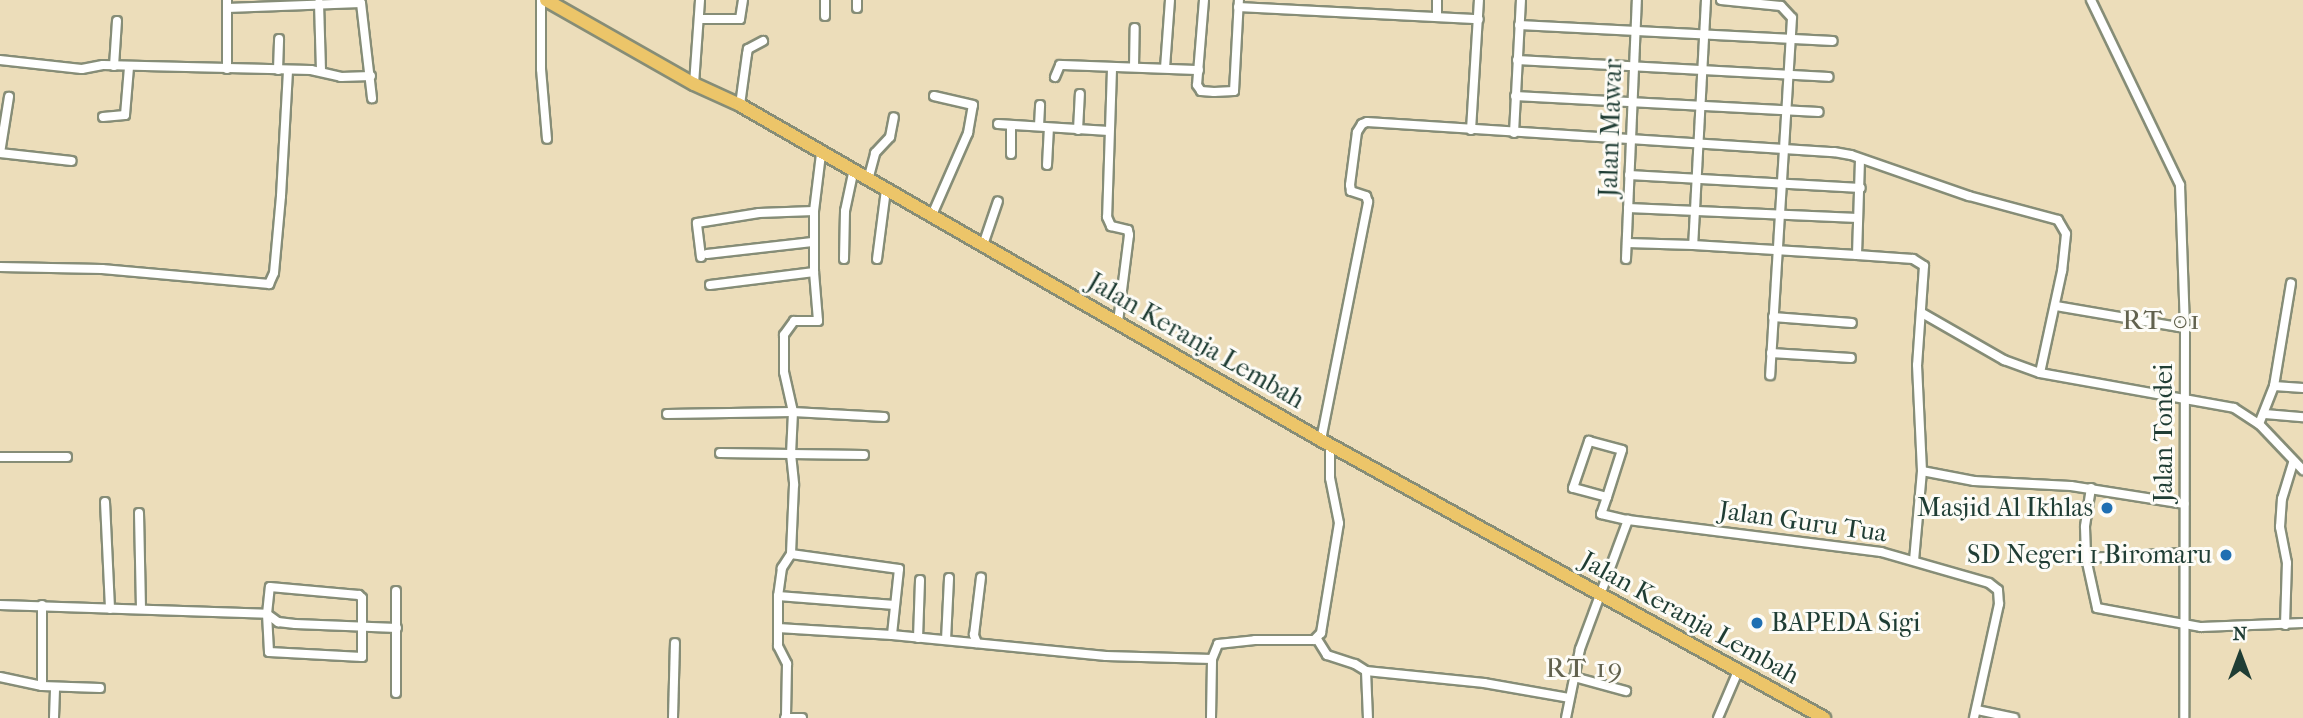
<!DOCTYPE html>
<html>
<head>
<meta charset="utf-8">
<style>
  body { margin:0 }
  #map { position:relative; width:2303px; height:718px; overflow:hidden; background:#ecddba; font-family:"IM FELL French Canon",serif }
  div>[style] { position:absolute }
  .roads { filter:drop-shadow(2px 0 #868d77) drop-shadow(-2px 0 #868d77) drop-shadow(0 2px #868d77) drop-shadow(0 -2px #868d77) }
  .minor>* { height:8px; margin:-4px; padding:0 4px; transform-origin:4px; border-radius:4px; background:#fff }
  .primary>* { height:12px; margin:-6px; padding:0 6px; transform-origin:6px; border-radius:6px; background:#ecc569 }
  .dots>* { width:19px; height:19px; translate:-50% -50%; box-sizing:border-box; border:4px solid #fdfcf7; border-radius:50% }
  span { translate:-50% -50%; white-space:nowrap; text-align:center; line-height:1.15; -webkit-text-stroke:6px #fdfcf7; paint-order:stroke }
  .street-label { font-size:26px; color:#1f3d34 }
  .poi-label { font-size:26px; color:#1f3d34 }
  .right { translate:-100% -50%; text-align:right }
  .left { translate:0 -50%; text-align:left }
  .neighbourhood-label { font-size:28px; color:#62624e; letter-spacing:2px }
  .north { position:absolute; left:2205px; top:620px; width:70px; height:70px; -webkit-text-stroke:5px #fdfcf7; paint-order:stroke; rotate:0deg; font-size:19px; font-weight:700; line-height:28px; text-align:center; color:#1f3d34 }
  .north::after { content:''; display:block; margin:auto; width:24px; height:32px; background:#1f3d34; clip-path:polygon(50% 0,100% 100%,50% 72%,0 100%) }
</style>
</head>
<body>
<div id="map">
  <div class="roads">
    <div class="minor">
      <i style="left:227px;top:0;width:69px;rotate:90deg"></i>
      <i style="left:541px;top:0;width:69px;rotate:90deg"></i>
      <i style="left:541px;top:69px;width:70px;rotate:85.1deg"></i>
      <i style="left:825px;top:0;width:16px;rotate:90deg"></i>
      <i style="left:1204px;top:0;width:85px;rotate:94.7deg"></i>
      <i style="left:1197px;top:85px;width:7px;rotate:56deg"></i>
      <i style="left:1201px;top:91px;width:13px;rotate:4deg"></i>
      <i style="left:1214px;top:92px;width:20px;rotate:-3deg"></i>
      <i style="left:1234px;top:91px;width:91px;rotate:-86.9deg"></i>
      <i style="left:1437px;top:0;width:16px;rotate:90deg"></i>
      <i style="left:1706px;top:0;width:245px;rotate:93deg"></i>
      <i style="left:1693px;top:245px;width:164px;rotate:3.5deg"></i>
      <i style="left:1857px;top:255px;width:95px;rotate:-88.2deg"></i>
      <i style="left:1721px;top:0;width:60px;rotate:5.7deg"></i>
      <i style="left:1781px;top:6px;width:16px;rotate:47deg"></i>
      <i style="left:1792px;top:18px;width:358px;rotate:93.5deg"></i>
      <i style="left:2091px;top:0;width:205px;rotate:64.3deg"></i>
      <i style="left:2180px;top:185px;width:143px;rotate:88deg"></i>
      <i style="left:2185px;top:328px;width:390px;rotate:90.1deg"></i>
      <i style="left:319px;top:3px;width:68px;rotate:88.3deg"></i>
      <i style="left:1238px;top:7px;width:241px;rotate:2.9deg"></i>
      <i style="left:227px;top:8px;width:134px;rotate:-2.1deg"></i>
      <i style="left:361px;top:3px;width:96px;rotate:83.4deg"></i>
      <i style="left:857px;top:8px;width:8px;rotate:-90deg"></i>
      <i style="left:699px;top:19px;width:41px"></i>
      <i style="left:740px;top:19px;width:19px;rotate:-81deg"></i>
      <i style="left:1519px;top:25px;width:314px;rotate:2.9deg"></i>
      <i style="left:0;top:60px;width:82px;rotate:6.3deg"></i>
      <i style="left:82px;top:69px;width:21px;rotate:-11deg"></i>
      <i style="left:103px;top:65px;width:208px;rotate:1.4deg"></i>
      <i style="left:311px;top:70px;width:31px;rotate:13deg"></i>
      <i style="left:341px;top:77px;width:30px;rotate:-2deg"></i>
      <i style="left:1517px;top:60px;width:312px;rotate:3.1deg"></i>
      <i style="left:114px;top:66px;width:45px;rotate:-86.2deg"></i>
      <i style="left:1134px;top:67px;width:39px;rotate:-89deg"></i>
      <i style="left:1165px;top:68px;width:68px;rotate:-85.8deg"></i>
      <i style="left:1112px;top:69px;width:148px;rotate:91.9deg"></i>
      <i style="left:1107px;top:217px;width:10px;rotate:66deg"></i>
      <i style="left:1111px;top:226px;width:17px;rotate:13deg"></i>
      <i style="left:1128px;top:230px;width:5px;rotate:79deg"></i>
      <i style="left:1129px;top:235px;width:88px;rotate:97.2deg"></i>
      <i style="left:278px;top:70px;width:31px;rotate:-88deg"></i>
      <i style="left:1055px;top:77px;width:13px;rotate:-67deg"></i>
      <i style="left:1060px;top:65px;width:139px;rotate:2.1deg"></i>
      <i style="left:694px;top:84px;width:84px;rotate:-85.9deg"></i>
      <i style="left:1515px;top:96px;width:304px;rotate:3deg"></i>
      <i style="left:740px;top:105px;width:51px;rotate:-82.2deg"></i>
      <i style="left:747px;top:54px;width:5px;rotate:-79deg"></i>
      <i style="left:748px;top:49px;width:17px;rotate:-28deg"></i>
      <i style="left:103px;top:117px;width:22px;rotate:-5deg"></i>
      <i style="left:125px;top:115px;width:48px;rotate:-85.2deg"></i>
      <i style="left:998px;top:124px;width:111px;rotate:3.6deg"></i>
      <i style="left:1039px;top:126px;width:21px;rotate:-87deg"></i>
      <i style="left:1078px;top:130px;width:36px;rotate:-87deg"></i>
      <i style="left:1471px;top:130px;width:130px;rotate:-86.5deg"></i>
      <i style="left:1514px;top:133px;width:133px;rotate:-87deg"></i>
      <i style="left:0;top:153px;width:72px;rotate:6.3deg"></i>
      <i style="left:0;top:153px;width:57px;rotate:-80.9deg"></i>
      <i style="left:1011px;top:154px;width:29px;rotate:-90deg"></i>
      <i style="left:1047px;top:165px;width:37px;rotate:-87deg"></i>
      <i style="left:1629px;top:175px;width:232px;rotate:3.2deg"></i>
      <i style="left:868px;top:180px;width:28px;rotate:-75deg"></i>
      <i style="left:875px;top:153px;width:22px;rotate:-47deg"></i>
      <i style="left:890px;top:137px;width:20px;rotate:-79deg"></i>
      <i style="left:1628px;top:208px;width:230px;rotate:2.5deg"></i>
      <i style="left:932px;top:215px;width:90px;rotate:-66.3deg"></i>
      <i style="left:968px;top:133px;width:28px;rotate:-80deg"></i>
      <i style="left:973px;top:105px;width:40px;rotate:-167deg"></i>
      <i style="left:1627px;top:243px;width:66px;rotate:1.7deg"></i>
      <i style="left:983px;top:245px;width:46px;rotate:-71.2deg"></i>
      <i style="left:707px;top:254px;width:106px;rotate:-6.5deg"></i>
      <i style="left:1857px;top:255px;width:56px;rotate:4.1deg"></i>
      <i style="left:1913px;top:259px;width:13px;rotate:32deg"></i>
      <i style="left:1924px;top:266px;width:99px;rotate:94deg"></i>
      <i style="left:1917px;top:365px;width:106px;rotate:87.3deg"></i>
      <i style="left:1922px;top:471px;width:90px;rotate:95.1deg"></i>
      <i style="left:701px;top:257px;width:34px;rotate:-97deg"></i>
      <i style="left:697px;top:223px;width:63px;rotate:-9.2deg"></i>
      <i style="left:759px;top:213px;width:55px;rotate:-2.1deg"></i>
      <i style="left:844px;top:259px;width:48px;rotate:-88.8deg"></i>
      <i style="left:845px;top:211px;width:40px;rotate:-78deg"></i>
      <i style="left:877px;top:259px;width:70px;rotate:-82.6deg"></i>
      <i style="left:1626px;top:259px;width:259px;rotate:-87.6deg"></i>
      <i style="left:0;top:267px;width:102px;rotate:1.1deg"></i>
      <i style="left:102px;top:269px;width:168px;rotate:5.1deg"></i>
      <i style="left:269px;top:284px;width:12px;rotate:-66deg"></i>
      <i style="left:274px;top:273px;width:77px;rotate:-84.8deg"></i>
      <i style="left:281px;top:196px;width:126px;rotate:-86.8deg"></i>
      <i style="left:814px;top:272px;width:49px;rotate:85.3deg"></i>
      <i style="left:818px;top:321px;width:24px;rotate:180deg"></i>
      <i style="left:794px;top:321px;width:17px;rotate:126deg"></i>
      <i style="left:784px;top:335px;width:37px;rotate:90deg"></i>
      <i style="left:784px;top:372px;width:41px;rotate:77.3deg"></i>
      <i style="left:793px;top:412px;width:91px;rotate:3.1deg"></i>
      <i style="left:710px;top:285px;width:105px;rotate:-7.1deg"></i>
      <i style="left:814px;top:272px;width:61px;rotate:-90deg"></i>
      <i style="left:814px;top:211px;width:57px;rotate:-83deg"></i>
      <i style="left:2056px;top:306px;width:131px;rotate:9.7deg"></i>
      <i style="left:1922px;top:313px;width:95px;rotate:29.8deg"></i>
      <i style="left:2004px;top:360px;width:38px;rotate:20deg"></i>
      <i style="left:1773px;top:317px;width:79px;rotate:4.3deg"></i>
      <i style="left:1771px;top:353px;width:80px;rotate:3.6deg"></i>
      <i style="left:2274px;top:386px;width:29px;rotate:4deg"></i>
      <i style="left:667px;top:414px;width:126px;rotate:-0.9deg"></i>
      <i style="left:793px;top:412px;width:42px;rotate:92.7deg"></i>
      <i style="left:791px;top:454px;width:73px;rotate:0.8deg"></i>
      <i style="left:2265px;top:414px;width:38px;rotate:5deg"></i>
      <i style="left:2259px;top:424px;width:41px;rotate:-68.5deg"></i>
      <i style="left:2274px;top:386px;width:104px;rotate:-80.6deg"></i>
      <i style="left:1321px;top:440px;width:243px;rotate:-78.8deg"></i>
      <i style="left:1368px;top:202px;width:6px;rotate:-108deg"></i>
      <i style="left:1366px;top:196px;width:16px;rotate:-162deg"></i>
      <i style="left:1351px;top:191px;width:6px;rotate:-99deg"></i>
      <i style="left:1350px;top:185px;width:53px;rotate:-82.5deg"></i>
      <i style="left:1357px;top:132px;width:9px;rotate:-58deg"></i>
      <i style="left:1362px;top:124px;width:5px;rotate:-22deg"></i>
      <i style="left:1367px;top:122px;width:468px;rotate:3.7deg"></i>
      <i style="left:1834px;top:152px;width:17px;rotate:10deg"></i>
      <i style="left:1851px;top:155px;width:125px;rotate:19.2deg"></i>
      <i style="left:1969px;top:196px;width:92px;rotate:15.1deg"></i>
      <i style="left:2058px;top:220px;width:16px;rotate:60deg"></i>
      <i style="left:2066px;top:234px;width:37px;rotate:96deg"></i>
      <i style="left:2062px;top:271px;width:104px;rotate:102.2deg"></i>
      <i style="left:2040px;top:373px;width:197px;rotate:10.2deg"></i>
      <i style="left:2234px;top:408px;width:30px;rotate:33deg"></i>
      <i style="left:2259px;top:424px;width:64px;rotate:46.3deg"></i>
      <i style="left:720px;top:453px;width:71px;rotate:0.8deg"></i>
      <i style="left:791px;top:454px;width:31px;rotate:84deg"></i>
      <i style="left:794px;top:485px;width:69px;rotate:92.5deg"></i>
      <i style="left:791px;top:554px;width:17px;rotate:123deg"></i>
      <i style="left:782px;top:568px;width:28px;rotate:98deg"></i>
      <i style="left:778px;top:596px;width:50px;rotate:90deg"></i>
      <i style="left:778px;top:646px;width:20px;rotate:63deg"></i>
      <i style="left:787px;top:664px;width:53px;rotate:91.1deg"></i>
      <i style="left:0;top:457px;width:67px"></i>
      <i style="left:1922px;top:471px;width:53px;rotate:10.9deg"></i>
      <i style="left:1974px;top:481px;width:97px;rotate:3deg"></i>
      <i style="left:2071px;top:486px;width:115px;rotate:9deg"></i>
      <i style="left:2091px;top:488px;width:39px;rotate:99deg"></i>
      <i style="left:2085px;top:527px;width:31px;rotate:88deg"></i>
      <i style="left:2086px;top:558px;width:51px;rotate:77.6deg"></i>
      <i style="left:2097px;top:608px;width:106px;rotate:10.4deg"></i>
      <i style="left:2201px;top:627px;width:102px;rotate:-2.2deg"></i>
      <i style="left:1607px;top:497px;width:35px;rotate:-165deg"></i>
      <i style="left:1573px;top:488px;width:50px;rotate:-71.2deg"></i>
      <i style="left:1589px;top:441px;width:34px;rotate:15deg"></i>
      <i style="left:1622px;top:450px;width:49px;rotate:107.7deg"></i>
      <i style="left:1607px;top:497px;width:18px;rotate:109deg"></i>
      <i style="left:1601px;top:514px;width:28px;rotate:13deg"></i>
      <i style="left:105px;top:502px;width:107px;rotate:87.3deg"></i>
      <i style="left:139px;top:513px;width:95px;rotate:88.8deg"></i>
      <i style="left:791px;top:554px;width:109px;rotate:7.9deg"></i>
      <i style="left:899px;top:569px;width:66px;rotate:96.1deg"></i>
      <i style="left:892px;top:635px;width:215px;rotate:5.6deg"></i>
      <i style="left:1106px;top:656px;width:106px;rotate:1.6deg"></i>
      <i style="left:2086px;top:558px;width:99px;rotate:-2.9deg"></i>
      <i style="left:270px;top:587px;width:89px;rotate:5.1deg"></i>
      <i style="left:359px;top:595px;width:4px;rotate:45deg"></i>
      <i style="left:362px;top:598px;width:59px;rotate:90deg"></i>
      <i style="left:362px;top:657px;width:93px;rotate:-176.9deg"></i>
      <i style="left:269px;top:652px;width:38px;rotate:-93deg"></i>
      <i style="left:267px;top:614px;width:27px;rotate:-84deg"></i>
      <i style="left:396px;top:591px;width:102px;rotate:90deg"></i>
      <i style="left:778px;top:596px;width:117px;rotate:4.4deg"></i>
      <i style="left:0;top:605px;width:267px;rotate:1.9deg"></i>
      <i style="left:267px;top:614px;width:14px;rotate:36deg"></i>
      <i style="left:278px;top:622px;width:17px;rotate:7deg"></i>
      <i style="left:295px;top:624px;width:102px;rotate:2.2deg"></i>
      <i style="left:2285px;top:625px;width:62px;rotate:-88.2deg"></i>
      <i style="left:2287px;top:563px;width:37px;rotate:-101deg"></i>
      <i style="left:2280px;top:527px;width:28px;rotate:-86deg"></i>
      <i style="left:2282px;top:499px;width:39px;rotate:-73deg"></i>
      <i style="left:778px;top:628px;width:114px;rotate:3.5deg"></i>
      <i style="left:918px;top:638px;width:58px;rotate:-88deg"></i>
      <i style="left:1317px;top:639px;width:19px;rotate:58deg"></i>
      <i style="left:1327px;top:655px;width:29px;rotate:18deg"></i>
      <i style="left:1355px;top:664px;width:13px;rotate:32deg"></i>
      <i style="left:1366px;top:671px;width:47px;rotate:87.6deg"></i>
      <i style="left:946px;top:640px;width:62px;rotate:-87.2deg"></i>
      <i style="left:977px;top:643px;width:9px;rotate:-111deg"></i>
      <i style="left:974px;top:635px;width:58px;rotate:-83.1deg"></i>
      <i style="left:1366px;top:671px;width:119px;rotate:5.8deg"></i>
      <i style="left:1484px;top:683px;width:86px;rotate:10deg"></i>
      <i style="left:0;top:677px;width:43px;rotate:12.1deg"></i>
      <i style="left:42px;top:686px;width:58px;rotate:2deg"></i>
      <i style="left:1574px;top:677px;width:54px;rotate:15.1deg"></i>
      <i style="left:42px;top:686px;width:81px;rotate:-90deg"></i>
      <i style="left:1977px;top:710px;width:38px;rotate:12deg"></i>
      <i style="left:54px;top:718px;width:31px;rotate:-88deg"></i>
      <i style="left:673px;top:718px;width:75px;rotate:-88.5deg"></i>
      <i style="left:785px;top:718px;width:17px"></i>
      <i style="left:1211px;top:718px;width:59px;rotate:-89deg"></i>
      <i style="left:1212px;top:659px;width:16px;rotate:-68deg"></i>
      <i style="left:1218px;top:644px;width:37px;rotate:-6deg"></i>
      <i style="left:1255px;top:640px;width:59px"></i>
      <i style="left:1314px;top:640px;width:10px;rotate:-45deg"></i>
      <i style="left:1321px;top:633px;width:111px;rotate:-80.7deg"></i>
      <i style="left:1339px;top:523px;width:46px;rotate:-101.3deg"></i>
      <i style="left:1330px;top:478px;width:33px;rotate:-90deg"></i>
      <i style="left:1566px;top:718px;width:70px;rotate:-78.5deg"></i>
      <i style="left:1580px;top:649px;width:138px;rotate:-69.6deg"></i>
      <i style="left:1628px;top:520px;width:255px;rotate:7.2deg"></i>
      <i style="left:1881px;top:552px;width:112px;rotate:16deg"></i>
      <i style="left:1989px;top:583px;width:11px;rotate:38deg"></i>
      <i style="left:1998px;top:590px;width:14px;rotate:86deg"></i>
      <i style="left:1999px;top:604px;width:117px;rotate:102.4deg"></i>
      <i style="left:1718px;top:718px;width:51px;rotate:-66.9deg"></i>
    </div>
    <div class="primary">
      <i style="left:546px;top:0;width:170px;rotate:29.6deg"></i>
      <i style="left:694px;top:84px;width:51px;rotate:24.5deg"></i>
      <i style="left:740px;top:105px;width:671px;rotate:29.97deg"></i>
      <i style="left:1321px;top:440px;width:575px;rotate:28.93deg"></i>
    </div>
  </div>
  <div class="dots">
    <i style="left:2107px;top:508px;background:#1f6fb2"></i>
    <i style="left:2226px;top:555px;background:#1f6fb2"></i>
    <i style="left:1757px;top:623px;background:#1f6fb2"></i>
  </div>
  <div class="street-label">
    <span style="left:1611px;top:128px;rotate:-88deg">Jalan Mawar</span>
    <span style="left:1196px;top:341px;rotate:30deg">Jalan Keranja Lembah</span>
    <span style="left:2164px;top:433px;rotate:-90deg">Jalan Tondei</span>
    <span style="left:1803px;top:522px;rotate:8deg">Jalan Guru Tua</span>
    <span style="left:1690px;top:618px;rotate:29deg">Jalan Keranja Lembah</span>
  </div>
  <div class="poi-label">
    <span class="right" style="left:2093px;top:508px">Masjid Al Ikhlas</span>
    <span class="right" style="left:2212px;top:555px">SD Negeri 1 Biromaru</span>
    <span class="left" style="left:1771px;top:623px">BAPEDA Sigi</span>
  </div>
  <div class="neighbourhood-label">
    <span style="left:2162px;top:320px">RT 01</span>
    <span style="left:1585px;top:668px">RT 19</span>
  </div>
  <div class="north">N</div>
</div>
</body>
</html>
